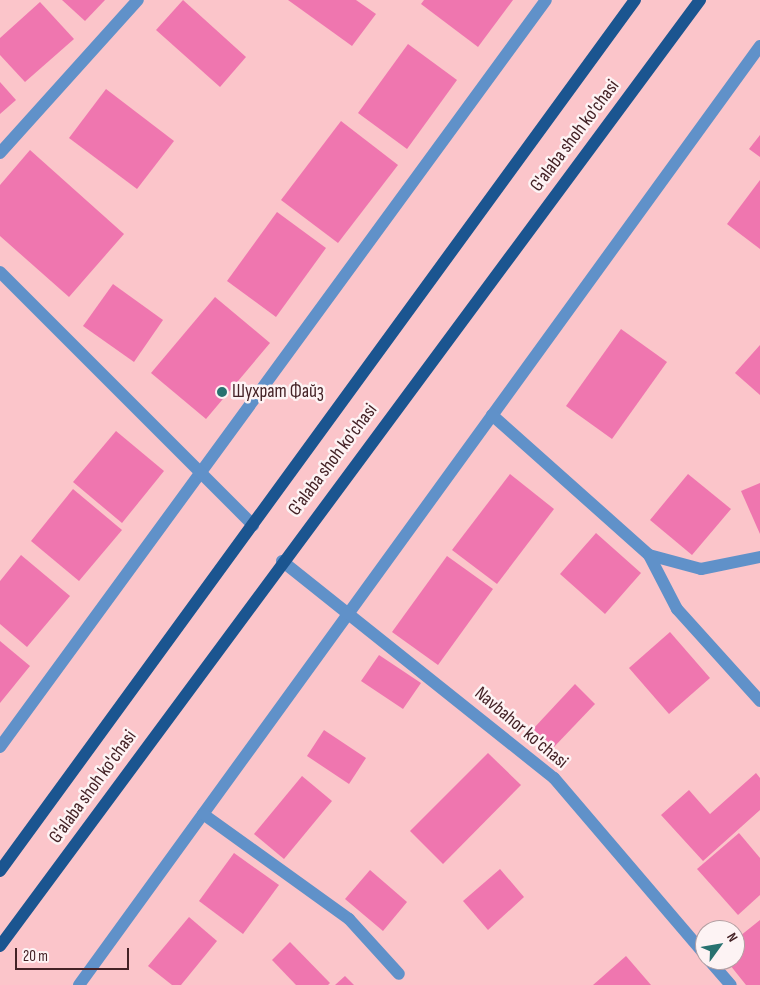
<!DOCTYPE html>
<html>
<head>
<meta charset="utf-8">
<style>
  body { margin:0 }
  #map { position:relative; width:760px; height:985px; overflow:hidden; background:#fbc5ca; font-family:"Sofia Sans Condensed",sans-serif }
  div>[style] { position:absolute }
  .building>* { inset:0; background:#ef76af }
  .service>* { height:12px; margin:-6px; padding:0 6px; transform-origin:6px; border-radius:6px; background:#6091c9 }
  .minor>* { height:12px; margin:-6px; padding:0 6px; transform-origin:6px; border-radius:6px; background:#6091c9 }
  .primary>* { height:12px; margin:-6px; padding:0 6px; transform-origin:6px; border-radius:6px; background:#1b5590 }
  .dots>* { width:14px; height:14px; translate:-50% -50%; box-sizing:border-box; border:2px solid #fdf3f4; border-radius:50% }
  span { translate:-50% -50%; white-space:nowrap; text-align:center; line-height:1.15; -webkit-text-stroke:5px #fdf3f4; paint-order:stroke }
  .street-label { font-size:19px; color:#442226 }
  .poi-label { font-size:19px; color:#442226 }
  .left { translate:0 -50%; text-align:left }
  .north { position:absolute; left:695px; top:920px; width:50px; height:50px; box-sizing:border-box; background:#fdf3f4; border:1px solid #b39fa2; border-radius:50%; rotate:58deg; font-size:14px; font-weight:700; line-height:20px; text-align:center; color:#442226 }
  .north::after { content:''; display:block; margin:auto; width:18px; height:22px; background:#287270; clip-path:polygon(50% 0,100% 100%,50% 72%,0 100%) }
  .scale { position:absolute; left:15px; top:948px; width:114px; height:22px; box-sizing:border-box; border:2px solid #442226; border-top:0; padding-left:6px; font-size:15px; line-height:18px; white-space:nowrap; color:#442226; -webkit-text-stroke:4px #fdf3f4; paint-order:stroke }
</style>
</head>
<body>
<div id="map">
  <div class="building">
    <i style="clip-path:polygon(62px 0,105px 0,85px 21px)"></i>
    <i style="clip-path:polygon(183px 0,246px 57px,220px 87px,156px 30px)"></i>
    <i style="clip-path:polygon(288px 0,356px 0,376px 14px,352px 46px)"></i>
    <i style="clip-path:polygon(424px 0,513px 0,478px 47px,421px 4px)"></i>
    <i style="clip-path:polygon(40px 2px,74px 39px,25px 82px,0 55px,0 38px)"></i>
    <i style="clip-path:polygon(408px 44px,457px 80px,407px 149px,358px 113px)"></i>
    <i style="clip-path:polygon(0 82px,16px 100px,0 114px)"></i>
    <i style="clip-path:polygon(106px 89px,174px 141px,137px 189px,69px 138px)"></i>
    <i style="clip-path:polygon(341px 121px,398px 165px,338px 243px,281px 200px)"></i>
    <i style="clip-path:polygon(760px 135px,760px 157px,749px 149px)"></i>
    <i style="clip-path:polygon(30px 150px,124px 234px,69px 297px,0 236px,0 185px)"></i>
    <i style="clip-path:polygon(760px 180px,760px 249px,727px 224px)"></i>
    <i style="clip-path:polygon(277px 212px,326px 248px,276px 317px,227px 281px)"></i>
    <i style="clip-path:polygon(113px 284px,163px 320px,134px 362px,83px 326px)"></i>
    <i style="clip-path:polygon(215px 297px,270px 343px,206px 419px,151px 373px)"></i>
    <i style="clip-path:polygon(621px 329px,667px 362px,612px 439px,566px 406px)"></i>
    <i style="clip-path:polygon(760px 345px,760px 395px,735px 373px)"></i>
    <i style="clip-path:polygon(116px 431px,164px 471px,122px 523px,73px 482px)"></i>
    <i style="clip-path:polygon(510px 474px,554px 509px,497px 584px,452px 550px)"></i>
    <i style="clip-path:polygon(688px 474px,731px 509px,692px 555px,650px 520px)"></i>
    <i style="clip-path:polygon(760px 483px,760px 534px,741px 491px)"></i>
    <i style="clip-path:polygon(73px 489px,122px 530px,79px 581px,31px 541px)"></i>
    <i style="clip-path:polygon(596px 533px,641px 573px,605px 614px,560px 574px)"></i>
    <i style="clip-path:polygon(21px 555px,70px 596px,27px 647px,0 624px,0 581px)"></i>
    <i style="clip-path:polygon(447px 556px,493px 589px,438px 665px,392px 632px)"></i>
    <i style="clip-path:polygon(670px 632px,710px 678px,669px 714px,629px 668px)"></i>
    <i style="clip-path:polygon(0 641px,30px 666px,0 703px)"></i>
    <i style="clip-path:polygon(379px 655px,421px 683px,403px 709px,361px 681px)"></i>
    <i style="clip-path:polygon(575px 684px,595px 704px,553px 748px,533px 729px)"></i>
    <i style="clip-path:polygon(324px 730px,366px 758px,349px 784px,307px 756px)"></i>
    <i style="clip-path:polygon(488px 753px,521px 785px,443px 864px,410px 831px)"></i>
    <i style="clip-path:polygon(756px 773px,760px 778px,760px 810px,703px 861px,661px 815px,689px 790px,710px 814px)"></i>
    <i style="clip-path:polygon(302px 776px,332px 801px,284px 859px,254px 834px)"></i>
    <i style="clip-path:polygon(739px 833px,760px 858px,760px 895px,738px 915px,697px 869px)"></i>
    <i style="clip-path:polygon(234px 853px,279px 885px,243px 934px,199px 901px)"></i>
    <i style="clip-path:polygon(500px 869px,524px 897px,488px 930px,463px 901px)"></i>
    <i style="clip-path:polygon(370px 870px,407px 902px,383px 931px,345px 899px)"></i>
    <i style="clip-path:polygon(189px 917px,217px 941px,181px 985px,172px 985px,148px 966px)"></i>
    <i style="clip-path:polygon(760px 920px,760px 985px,746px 985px,726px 960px,735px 960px,735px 940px)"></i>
    <i style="clip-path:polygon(290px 942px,330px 983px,328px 985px,296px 985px,272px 960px)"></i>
    <i style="clip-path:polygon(626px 956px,651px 985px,593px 985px)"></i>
    <i style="clip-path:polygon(345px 976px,354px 985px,335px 985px)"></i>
  </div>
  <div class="service">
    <i style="left:0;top:747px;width:925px;rotate:-53.84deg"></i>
    <i style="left:79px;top:985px;width:1160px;rotate:-54.05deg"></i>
  </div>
  <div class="minor">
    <i style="left:0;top:153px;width:206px;rotate:-48deg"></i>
    <i style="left:0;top:272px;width:358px;rotate:45deg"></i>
    <i style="left:492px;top:415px;width:210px;rotate:41.7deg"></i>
    <i style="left:649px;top:555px;width:54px;rotate:15.1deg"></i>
    <i style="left:701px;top:569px;width:60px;rotate:-11.5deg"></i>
    <i style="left:649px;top:555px;width:61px;rotate:62.6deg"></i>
    <i style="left:677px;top:609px;width:124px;rotate:47.9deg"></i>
    <i style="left:282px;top:561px;width:348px;rotate:38.6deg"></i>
    <i style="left:554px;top:778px;width:233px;rotate:49.5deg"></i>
    <i style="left:203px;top:814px;width:180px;rotate:35.7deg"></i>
    <i style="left:349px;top:919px;width:74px;rotate:47.7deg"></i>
    <i style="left:709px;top:960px;width:33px;rotate:49deg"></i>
  </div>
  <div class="primary">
    <i style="left:0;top:871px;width:1078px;rotate:-53.91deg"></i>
    <i style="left:0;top:946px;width:1177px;rotate:-53.5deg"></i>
  </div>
  <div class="dots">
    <i style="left:222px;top:392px;background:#287270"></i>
  </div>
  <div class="street-label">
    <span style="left:575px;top:136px;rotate:-53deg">G'alaba shoh ko'chasi</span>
    <span style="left:333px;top:460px;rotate:-53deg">G'alaba shoh ko'chasi</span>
    <span style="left:521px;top:728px;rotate:40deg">Navbahor ko'chasi</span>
    <span style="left:93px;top:787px;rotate:-54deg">G'alaba shoh ko'chasi</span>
  </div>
  <div class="poi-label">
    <span class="left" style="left:232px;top:392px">Шухрат Файз</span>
  </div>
  <div class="north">N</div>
  <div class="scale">20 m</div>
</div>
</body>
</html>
